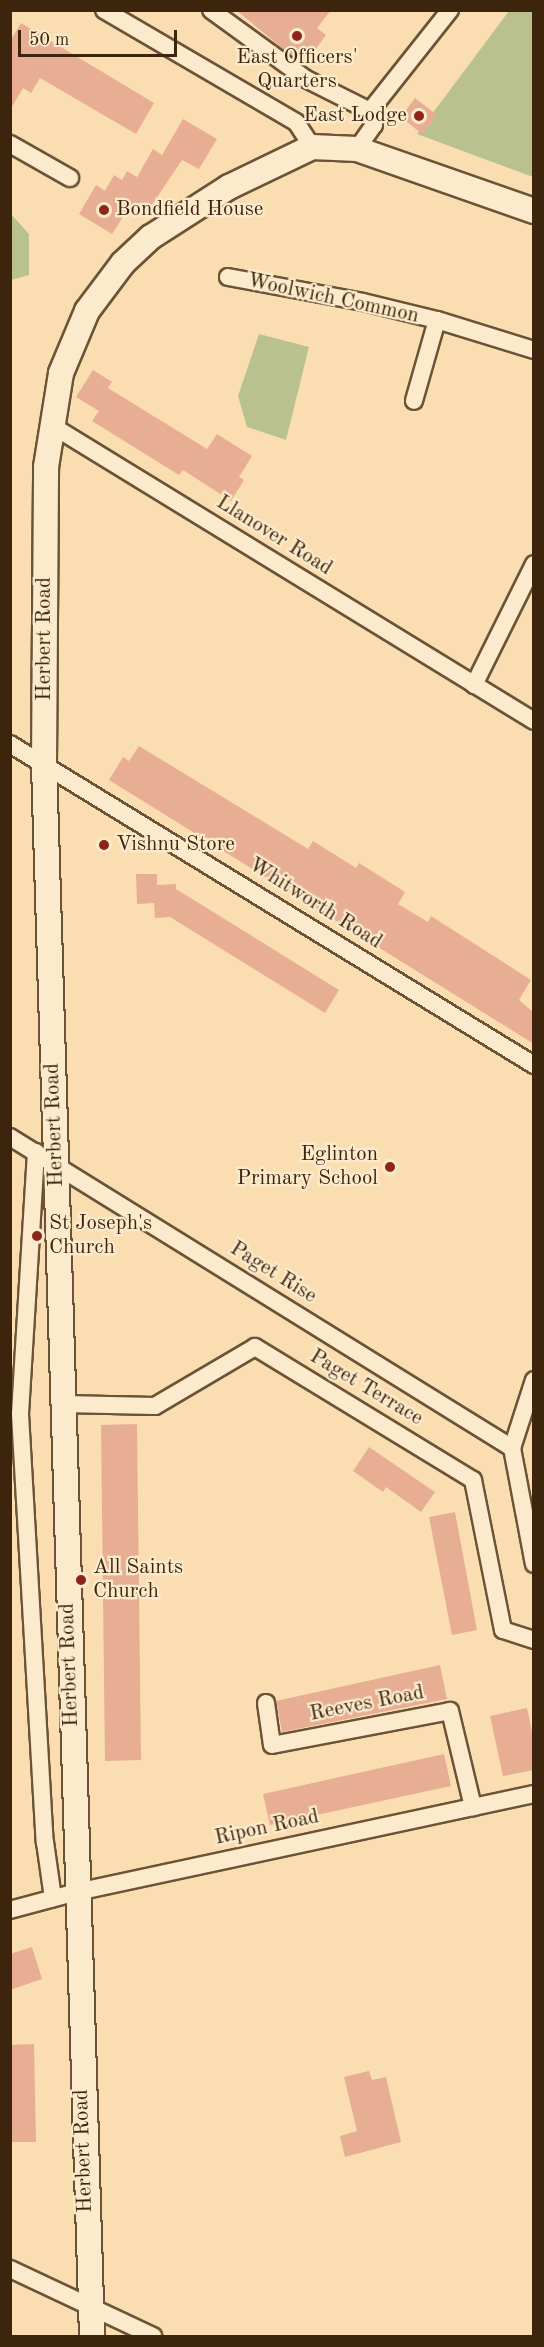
<!DOCTYPE html>
<html>
<head>
<meta charset="utf-8">
<style>
  body { margin:0 }
  #map { position:relative; width:544px; height:2347px; overflow:hidden; background:#fadeb1; font-family:"Old Standard TT",serif }
  div>[style] { position:absolute }
  .green>* { inset:0; background:#b9c28f }
  .building>* { inset:0; background:#e8ae93 }
  .roads { filter:drop-shadow(2px 0 #6c5336) drop-shadow(-2px 0 #6c5336) drop-shadow(0 2px #6c5336) drop-shadow(0 -2px #6c5336) }
  .street>* { height:16px; margin:-8px; padding:0 8px; transform-origin:8px; border-radius:8px; background:#fceacc }
  .secondary>* { height:24px; margin:-12px; padding:0 12px; transform-origin:12px; border-radius:12px; background:#fceacc }
  .dots>* { width:16px; height:16px; translate:-50% -50%; box-sizing:border-box; border:3px solid #fceacc; border-radius:50% }
  span { translate:-50% -50%; white-space:nowrap; text-align:center; line-height:1.15; -webkit-text-stroke:4.5px #fceacc; paint-order:stroke }
  .poi-label { font-size:21px; color:#3d250d }
  .right { translate:-100% -50%; text-align:right }
  .left { translate:0 -50%; text-align:left }
  .street-label { font-size:21px; color:#3d250d }
  .frame { position:absolute; inset:0; border:12px solid #3d250d; pointer-events:none }
  .scale { position:absolute; left:18px; top:30px; width:159px; height:27px; box-sizing:border-box; border:3px solid #3d250d; border-top:0; padding-left:8px; font-size:18px; line-height:21px; white-space:nowrap; color:#3d250d; -webkit-text-stroke:4px #fceacc; paint-order:stroke }
</style>
</head>
<body>
<div id="map">
  <div class="green">
    <i style="clip-path:polygon(509px 11px,533px 11px,533px 177px,417px 134px)"></i>
    <i style="clip-path:polygon(10px 213px,29px 234px,29px 275px,11px 280px)"></i>
    <i style="clip-path:polygon(259px 334px,309px 347px,286px 440px,247px 427px,238px 396px)"></i>
  </div>
  <div class="building">
    <i style="clip-path:polygon(236px 10px,331px 10px,317px 28px,326px 35px,310px 57px,301px 49px,294px 58px)"></i>
    <i style="clip-path:polygon(21px 23px,154px 103px,136px 134px,40px 78px,31px 93px,23px 88px,10px 110px,10px 41px)"></i>
    <i style="clip-path:polygon(415px 98px,437px 115px,422px 134px,401px 117px)"></i>
    <i style="clip-path:polygon(183px 119px,217px 139px,199px 169px,182px 160px,145px 215px,130px 206px,112px 234px,79px 214px,96px 185px,105px 191px,114px 175px,122px 180px,127px 171px,137px 177px,153px 149px,162px 155px)"></i>
    <i style="clip-path:polygon(93px 370px,112px 382px,108px 388px,207px 449px,217px 434px,252px 456px,239px 477px,244px 480px,231px 501px,183px 470px,179px 475px,92px 421px,99px 411px,76px 397px)"></i>
    <i style="clip-path:polygon(139px 746px,308px 849px,313px 841px,356px 868px,359px 863px,405px 892px,398px 904px,428px 922px,431px 916px,531px 980px,519px 1000px,534px 1013px,534px 1044px,109px 780px,123px 757px,129px 761px)"></i>
    <i style="clip-path:polygon(136px 874px,157px 874px,157px 885px,176px 884px,176px 889px,339px 990px,325px 1013px,170px 917px,155px 918px,154px 903px,137px 904px)"></i>
    <i style="clip-path:polygon(137px 1424px,141px 1760px,105px 1761px,101px 1425px)"></i>
    <i style="clip-path:polygon(369px 1447px,435px 1492px,421px 1512px,386px 1487px,383px 1492px,353px 1471px)"></i>
    <i style="clip-path:polygon(455px 1512px,477px 1630px,452px 1635px,429px 1517px)"></i>
    <i style="clip-path:polygon(440px 1665px,447px 1699px,282px 1732px,276px 1701px)"></i>
    <i style="clip-path:polygon(527px 1708px,534px 1741px,534px 1770px,503px 1776px,490px 1716px)"></i>
    <i style="clip-path:polygon(444px 1754px,451px 1786px,270px 1825px,263px 1794px)"></i>
    <i style="clip-path:polygon(32px 1947px,42px 1979px,10px 1990px,10px 1954px)"></i>
    <i style="clip-path:polygon(34px 2044px,36px 2142px,10px 2142px,10px 2045px)"></i>
    <i style="clip-path:polygon(369px 2071px,372px 2080px,386px 2077px,401px 2142px,345px 2157px,340px 2136px,357px 2131px,344px 2077px)"></i>
  </div>
  <div class="roads">
    <div class="street">
      <i style="left:104px;top:10px;width:222px;rotate:30.3deg"></i>
      <i style="left:296px;top:122px;width:30px;rotate:57deg"></i>
      <i style="left:211px;top:10px;width:117px;rotate:36deg"></i>
      <i style="left:306px;top:79px;width:72px;rotate:26.6deg"></i>
      <i style="left:10px;top:144px;width:69px;rotate:29.5deg"></i>
      <i style="left:357px;top:149px;width:29px;rotate:-55deg"></i>
      <i style="left:374px;top:125px;width:15px;rotate:-106deg"></i>
      <i style="left:370px;top:111px;width:129px;rotate:-51.6deg"></i>
      <i style="left:228px;top:277px;width:137px;rotate:10.5deg"></i>
      <i style="left:363px;top:302px;width:76px;rotate:13.7deg"></i>
      <i style="left:437px;top:320px;width:84px;rotate:105.9deg"></i>
      <i style="left:437px;top:320px;width:102px;rotate:17.2deg"></i>
      <i style="left:51px;top:425px;width:566px;rotate:31.5deg"></i>
      <i style="left:474px;top:685px;width:135px;rotate:-63.6deg"></i>
      <i style="left:10px;top:744px;width:615px;rotate:31.49deg"></i>
      <i style="left:10px;top:1137px;width:591px;rotate:31.78deg"></i>
      <i style="left:36px;top:1152px;width:262px;rotate:93.5deg"></i>
      <i style="left:20px;top:1414px;width:429px;rotate:86.7deg"></i>
      <i style="left:45px;top:1842px;width:57px;rotate:81.9deg"></i>
      <i style="left:534px;top:1380px;width:71px;rotate:107.9deg"></i>
      <i style="left:512px;top:1448px;width:118px;rotate:79.3deg"></i>
      <i style="left:63px;top:1404px;width:92px;rotate:1.2deg"></i>
      <i style="left:155px;top:1406px;width:116px;rotate:-30.5deg"></i>
      <i style="left:255px;top:1347px;width:255px;rotate:31.4deg"></i>
      <i style="left:473px;top:1480px;width:153px;rotate:78.7deg"></i>
      <i style="left:503px;top:1630px;width:33px;rotate:18deg"></i>
      <i style="left:266px;top:1703px;width:42px;rotate:81.9deg"></i>
      <i style="left:272px;top:1745px;width:181px;rotate:-10.8deg"></i>
      <i style="left:450px;top:1711px;width:99px;rotate:76.5deg"></i>
      <i style="left:10px;top:1910px;width:69px;rotate:-15deg"></i>
      <i style="left:77px;top:1892px;width:467px;rotate:-12.1deg"></i>
      <i style="left:10px;top:2269px;width:158px;rotate:25.1deg"></i>
    </div>
    <div class="secondary">
      <i style="left:92px;top:2336px;width:1572px;rotate:-91.75deg"></i>
      <i style="left:44px;top:765px;width:298px;rotate:-89.6deg"></i>
      <i style="left:46px;top:467px;width:95px;rotate:-80.9deg"></i>
      <i style="left:61px;top:373px;width:67px;rotate:-67.2deg"></i>
      <i style="left:87px;top:311px;width:60px;rotate:-53.1deg"></i>
      <i style="left:123px;top:263px;width:38px;rotate:-43deg"></i>
      <i style="left:151px;top:237px;width:93px;rotate:-32.7deg"></i>
      <i style="left:229px;top:187px;width:92px;rotate:-25.7deg"></i>
      <i style="left:312px;top:147px;width:45px;rotate:2.5deg"></i>
      <i style="left:357px;top:149px;width:188px;rotate:19.3deg"></i>
    </div>
  </div>
  <div class="dots">
    <i style="left:297px;top:36px;background:#8f2418"></i>
    <i style="left:419px;top:116px;background:#8f2418"></i>
    <i style="left:104px;top:210px;background:#8f2418"></i>
    <i style="left:104px;top:845px;background:#8f2418"></i>
    <i style="left:390px;top:1167px;background:#8f2418"></i>
    <i style="left:37px;top:1236px;background:#8f2418"></i>
    <i style="left:81px;top:1580px;background:#8f2418"></i>
  </div>
  <div class="poi-label">
    <span style="left:297px;top:70px">East Officers'<br>Quarters</span>
    <span class="right" style="left:407px;top:116px">East Lodge</span>
    <span class="left" style="left:116px;top:210px">Bondfield House</span>
    <span class="left" style="left:116px;top:845px">Vishnu Store</span>
    <span class="right" style="left:378px;top:1167px">Eglinton<br>Primary School</span>
    <span class="left" style="left:49px;top:1236px">St Joseph's<br>Church</span>
    <span class="left" style="left:93px;top:1580px">All Saints<br>Church</span>
  </div>
  <div class="street-label">
    <span style="left:333px;top:299px;rotate:12deg">Woolwich Common</span>
    <span style="left:274px;top:536px;rotate:32deg">Llanover Road</span>
    <span style="left:45px;top:639px;rotate:-90deg">Herbert Road</span>
    <span style="left:315px;top:904px;rotate:32deg">Whitworth Road</span>
    <span style="left:55px;top:1125px;rotate:-92deg">Herbert Road</span>
    <span style="left:273px;top:1273px;rotate:32deg">Paget Rise</span>
    <span style="left:366px;top:1388px;rotate:31deg">Paget Terrace</span>
    <span style="left:70px;top:1665px;rotate:-92deg">Herbert Road</span>
    <span style="left:367px;top:1704px;rotate:-11deg">Reeves Road</span>
    <span style="left:267px;top:1828px;rotate:-12deg">Ripon Road</span>
    <span style="left:84px;top:2151px;rotate:-92deg">Herbert Road</span>
  </div>
  <div class="frame"></div>
  <div class="scale">50 m</div>
</div>
</body>
</html>
